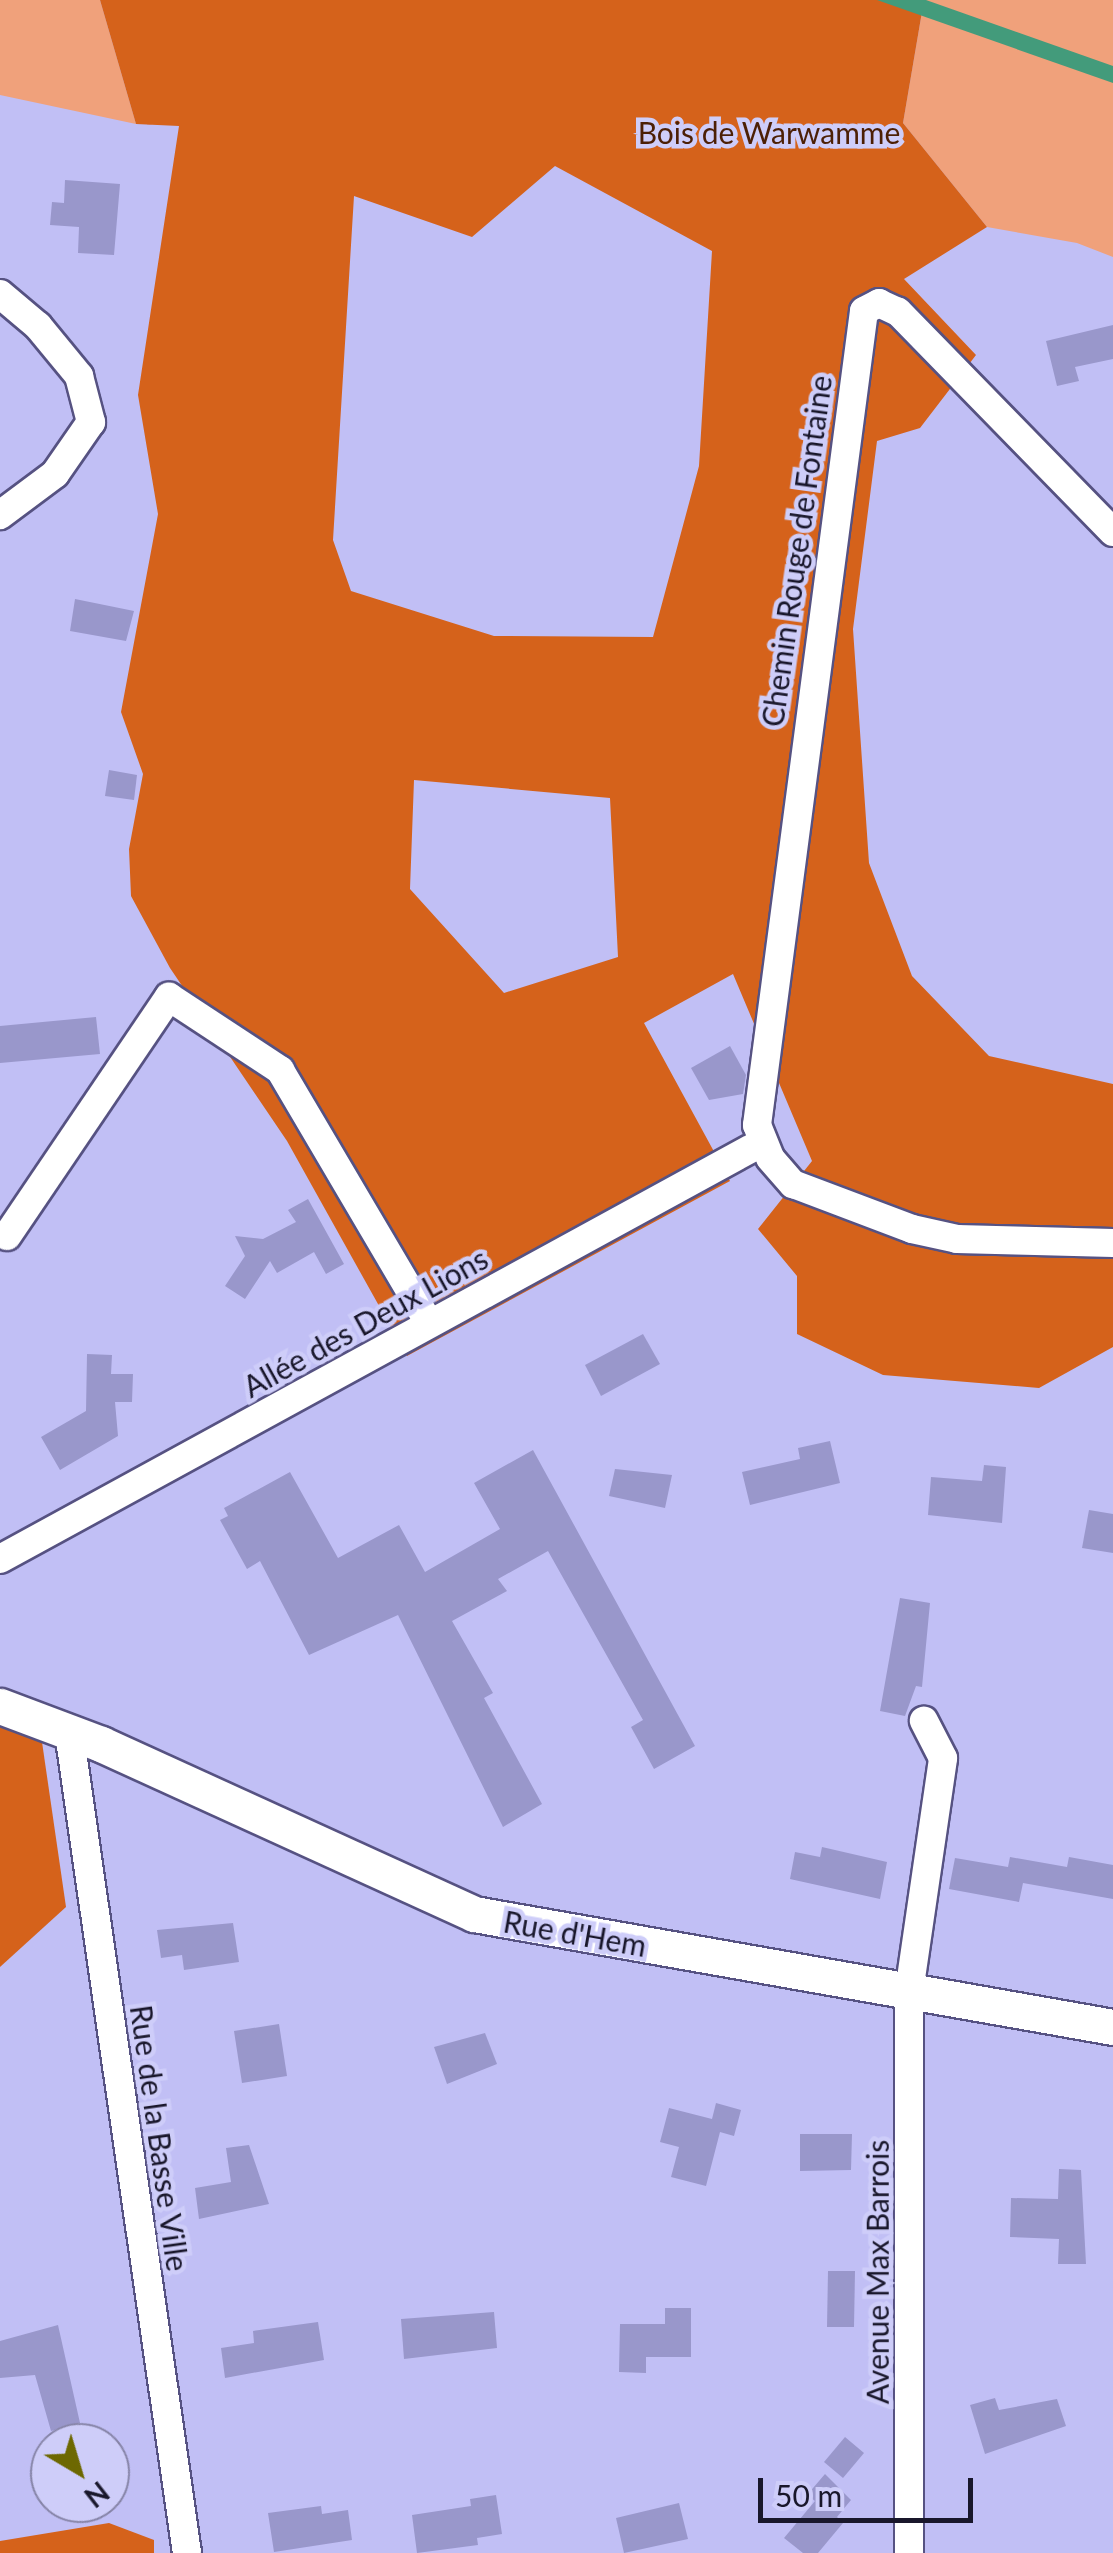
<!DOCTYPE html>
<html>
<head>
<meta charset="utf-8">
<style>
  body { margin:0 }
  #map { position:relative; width:1113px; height:2553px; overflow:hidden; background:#c1bff5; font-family:Lato,sans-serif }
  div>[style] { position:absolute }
  .green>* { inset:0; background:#f0a17b }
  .forest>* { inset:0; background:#d5621b }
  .water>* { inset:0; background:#439b7b }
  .building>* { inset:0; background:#9997cb }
  .roads { filter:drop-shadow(2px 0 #565282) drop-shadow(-2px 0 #565282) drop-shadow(0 2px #565282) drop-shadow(0 -2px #565282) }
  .minor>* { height:28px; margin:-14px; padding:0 14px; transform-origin:14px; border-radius:14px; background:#fff }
  .major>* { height:35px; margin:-17.5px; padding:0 17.5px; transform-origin:17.5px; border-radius:17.5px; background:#fff }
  span { translate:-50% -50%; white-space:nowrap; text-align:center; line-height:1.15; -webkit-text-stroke:9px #cecdf9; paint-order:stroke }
  .park-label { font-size:30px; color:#4c1f05 }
  .street-label { font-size:30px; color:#19172b }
  .north { position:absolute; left:30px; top:2423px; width:100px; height:100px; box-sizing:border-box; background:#cecdf9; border:2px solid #8684a7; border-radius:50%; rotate:142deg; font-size:28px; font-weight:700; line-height:40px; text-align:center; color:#19172b }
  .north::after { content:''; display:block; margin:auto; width:35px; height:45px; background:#6d6801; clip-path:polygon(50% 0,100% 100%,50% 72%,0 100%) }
  .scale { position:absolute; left:758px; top:2478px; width:215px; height:45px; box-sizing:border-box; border:5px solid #19172b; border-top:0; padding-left:12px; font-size:30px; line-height:35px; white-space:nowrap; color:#19172b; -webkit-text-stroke:8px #cecdf9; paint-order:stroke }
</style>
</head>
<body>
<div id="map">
  <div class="green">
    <i style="clip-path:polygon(0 0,100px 0,136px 124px,0 95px)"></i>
    <i style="clip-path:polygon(924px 0,1113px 0,1113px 257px,1077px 243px,987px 227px,903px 123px)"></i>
  </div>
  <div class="forest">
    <i style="clip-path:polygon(evenodd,100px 0,924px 0,903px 123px,987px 227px,904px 279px,976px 355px,920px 428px,877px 441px,853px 629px,869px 863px,912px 976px,989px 1056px,1113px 1084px,1113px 1347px,1039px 1388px,883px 1375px,797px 1334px,797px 1276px,758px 1229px,812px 1161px,733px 974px,644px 1023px,730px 1181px,407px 1356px,287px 1141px,170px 968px,131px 896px,129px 849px,143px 774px,121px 712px,158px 514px,138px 395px,179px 126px,136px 124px,100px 0,555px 166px,712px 251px,699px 466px,653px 637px,494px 636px,351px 591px,333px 540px,354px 196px,472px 237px,555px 166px,100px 0,414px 780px,610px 798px,618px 957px,504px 993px,410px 889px,414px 780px)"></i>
    <i style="clip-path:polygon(0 1727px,42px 1742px,66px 1907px,0 1967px)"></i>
    <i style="clip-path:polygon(109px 2523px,154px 2540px,154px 2553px,0 2553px,0 2541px)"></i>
  </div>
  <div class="water">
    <i style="clip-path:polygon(877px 0,926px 0,1113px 66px,1113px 83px)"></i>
  </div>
  <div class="building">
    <i style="clip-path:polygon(65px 180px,120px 184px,114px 255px,78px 253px,79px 227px,50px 225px,52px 202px,64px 203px)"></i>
    <i style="clip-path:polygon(1113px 325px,1113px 359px,1075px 367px,1079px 381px,1057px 386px,1046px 341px)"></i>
    <i style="clip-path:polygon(75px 599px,134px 611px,126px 641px,70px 631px)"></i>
    <i style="clip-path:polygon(109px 770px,137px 775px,134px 800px,105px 796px)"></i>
    <i style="clip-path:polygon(96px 1017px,100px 1054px,0 1063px,0 1026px)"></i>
    <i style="clip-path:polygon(730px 1046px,746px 1075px,743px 1094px,709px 1100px,691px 1068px)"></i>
    <i style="clip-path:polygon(308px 1199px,344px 1264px,326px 1274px,314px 1252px,277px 1273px,270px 1261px,245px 1299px,225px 1286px,245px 1256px,235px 1236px,263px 1239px,296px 1222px,288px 1210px)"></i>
    <i style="clip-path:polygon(643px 1334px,660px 1364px,601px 1396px,585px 1365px)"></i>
    <i style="clip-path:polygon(87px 1354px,112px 1355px,111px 1374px,133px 1374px,132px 1402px,115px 1402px,118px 1436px,60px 1470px,41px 1437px,86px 1411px)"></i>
    <i style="clip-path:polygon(830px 1441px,840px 1483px,750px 1505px,742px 1472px,800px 1459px,798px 1448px)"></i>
    <i style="clip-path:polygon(533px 1450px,695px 1746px,654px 1769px,631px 1727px,643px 1720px,548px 1551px,498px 1579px,507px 1591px,452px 1621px,493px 1693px,484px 1698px,542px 1804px,503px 1827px,398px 1615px,309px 1655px,260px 1561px,247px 1569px,220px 1520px,228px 1516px,224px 1508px,290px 1472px,338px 1558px,399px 1525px,425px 1572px,500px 1529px,474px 1483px)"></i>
    <i style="clip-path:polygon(984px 1465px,1006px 1467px,1002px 1523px,928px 1515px,931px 1477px,982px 1481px)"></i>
    <i style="clip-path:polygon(615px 1469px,672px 1475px,665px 1508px,609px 1496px)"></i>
    <i style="clip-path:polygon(1089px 1510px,1113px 1514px,1113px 1553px,1082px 1548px)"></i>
    <i style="clip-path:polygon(900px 1598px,930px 1603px,922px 1687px,916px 1686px,905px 1716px,880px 1711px)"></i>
    <i style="clip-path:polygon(822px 1847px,887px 1862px,880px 1899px,790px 1879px,795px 1852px,820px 1857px)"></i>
    <i style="clip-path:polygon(1010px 1857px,1067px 1867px,1069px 1857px,1113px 1865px,1113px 1899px,1023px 1883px,1019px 1902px,949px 1889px,955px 1858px,1008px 1867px)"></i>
    <i style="clip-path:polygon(233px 1923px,239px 1962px,184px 1970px,182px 1955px,161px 1958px,157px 1930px)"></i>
    <i style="clip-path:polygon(279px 2024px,287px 2076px,242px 2083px,234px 2031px)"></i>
    <i style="clip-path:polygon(485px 2033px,497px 2064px,447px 2084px,434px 2047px)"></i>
    <i style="clip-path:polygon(716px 2103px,741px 2110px,734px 2136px,720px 2132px,706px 2186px,671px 2177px,679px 2147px,660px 2142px,669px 2108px,712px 2119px)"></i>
    <i style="clip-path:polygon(800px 2134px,852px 2134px,851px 2170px,800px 2171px)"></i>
    <i style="clip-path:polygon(249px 2145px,269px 2204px,199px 2219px,195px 2188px,231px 2182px,226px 2148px)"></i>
    <i style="clip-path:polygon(1059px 2169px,1081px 2170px,1086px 2264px,1058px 2264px,1059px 2239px,1010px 2237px,1011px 2198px,1058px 2199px)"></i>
    <i style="clip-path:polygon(828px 2271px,855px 2271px,854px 2327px,827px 2327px)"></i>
    <i style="clip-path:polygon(665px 2308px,691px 2308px,691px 2357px,646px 2357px,646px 2373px,619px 2372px,620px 2324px,665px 2324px)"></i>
    <i style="clip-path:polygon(494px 2312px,497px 2348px,404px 2359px,401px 2319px)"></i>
    <i style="clip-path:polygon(318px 2322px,324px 2360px,225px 2378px,221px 2348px,254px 2343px,253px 2331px)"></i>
    <i style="clip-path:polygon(58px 2325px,80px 2423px,51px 2431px,35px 2375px,0 2378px,0 2341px)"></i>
    <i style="clip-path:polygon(995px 2398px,999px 2410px,1057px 2399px,1066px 2426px,985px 2454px,970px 2405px)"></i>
    <i style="clip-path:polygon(845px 2437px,864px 2453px,843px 2478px,824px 2462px)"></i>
    <i style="clip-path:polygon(825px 2474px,851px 2500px,837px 2517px,843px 2523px,818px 2553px,803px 2553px,784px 2538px,815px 2501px,807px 2495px)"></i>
    <i style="clip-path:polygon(496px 2495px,502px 2534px,477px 2538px,478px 2545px,417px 2553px,412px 2515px,471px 2506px,470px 2499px)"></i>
    <i style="clip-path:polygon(679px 2503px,688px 2539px,624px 2553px,616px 2518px)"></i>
    <i style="clip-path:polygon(321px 2506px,322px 2514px,348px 2510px,352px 2540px,274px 2552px,268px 2513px)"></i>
  </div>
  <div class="roads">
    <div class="minor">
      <i style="left:0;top:294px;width:50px;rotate:40.1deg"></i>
      <i style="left:38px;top:326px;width:65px;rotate:50.6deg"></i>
      <i style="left:79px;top:376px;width:48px;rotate:75.4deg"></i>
      <i style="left:91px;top:422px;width:63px;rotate:124.7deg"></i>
      <i style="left:55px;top:474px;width:69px;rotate:143.3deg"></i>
      <i style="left:1113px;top:532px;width:308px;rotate:-134.3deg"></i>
      <i style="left:898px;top:312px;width:21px;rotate:-155deg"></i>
      <i style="left:879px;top:303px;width:17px;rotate:152deg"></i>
      <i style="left:864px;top:311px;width:821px;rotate:97.49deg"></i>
      <i style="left:757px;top:1125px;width:35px;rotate:68deg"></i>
      <i style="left:770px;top:1158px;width:35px;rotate:49deg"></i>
      <i style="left:793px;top:1184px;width:127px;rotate:20.7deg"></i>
      <i style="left:912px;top:1229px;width:46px;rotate:12.5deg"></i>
      <i style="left:957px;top:1239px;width:156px;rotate:1.5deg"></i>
      <i style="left:7px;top:1236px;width:289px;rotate:-55.9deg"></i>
      <i style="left:169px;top:997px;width:133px;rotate:33.3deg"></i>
      <i style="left:280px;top:1070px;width:294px;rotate:59.5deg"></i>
      <i style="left:0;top:1559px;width:867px;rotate:-28.66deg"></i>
      <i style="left:69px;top:1732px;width:829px;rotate:81.82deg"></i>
      <i style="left:909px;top:2553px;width:561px;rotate:-90deg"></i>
      <i style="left:909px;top:1992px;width:236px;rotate:-81.7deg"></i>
      <i style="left:943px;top:1758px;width:42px;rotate:-117.2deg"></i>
    </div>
    <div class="major">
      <i style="left:0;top:1706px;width:108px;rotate:20.6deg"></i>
      <i style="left:101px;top:1744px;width:410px;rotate:24.5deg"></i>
      <i style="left:474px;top:1914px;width:649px;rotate:10.03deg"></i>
    </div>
  </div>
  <div class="park-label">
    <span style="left:769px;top:132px">Bois de Warwamme</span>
  </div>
  <div class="street-label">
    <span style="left:796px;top:551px;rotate:-82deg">Chemin Rouge de Fontaine</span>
    <span style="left:365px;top:1322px;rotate:-29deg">Allée des Deux Lions</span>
    <span style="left:575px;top:1933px;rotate:10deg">Rue d'Hem</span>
    <span style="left:160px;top:2138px;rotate:82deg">Rue de la Basse Ville</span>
    <span style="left:877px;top:2272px;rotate:-90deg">Avenue Max Barrois</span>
  </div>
  <div class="north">N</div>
  <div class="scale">50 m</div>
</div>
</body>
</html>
